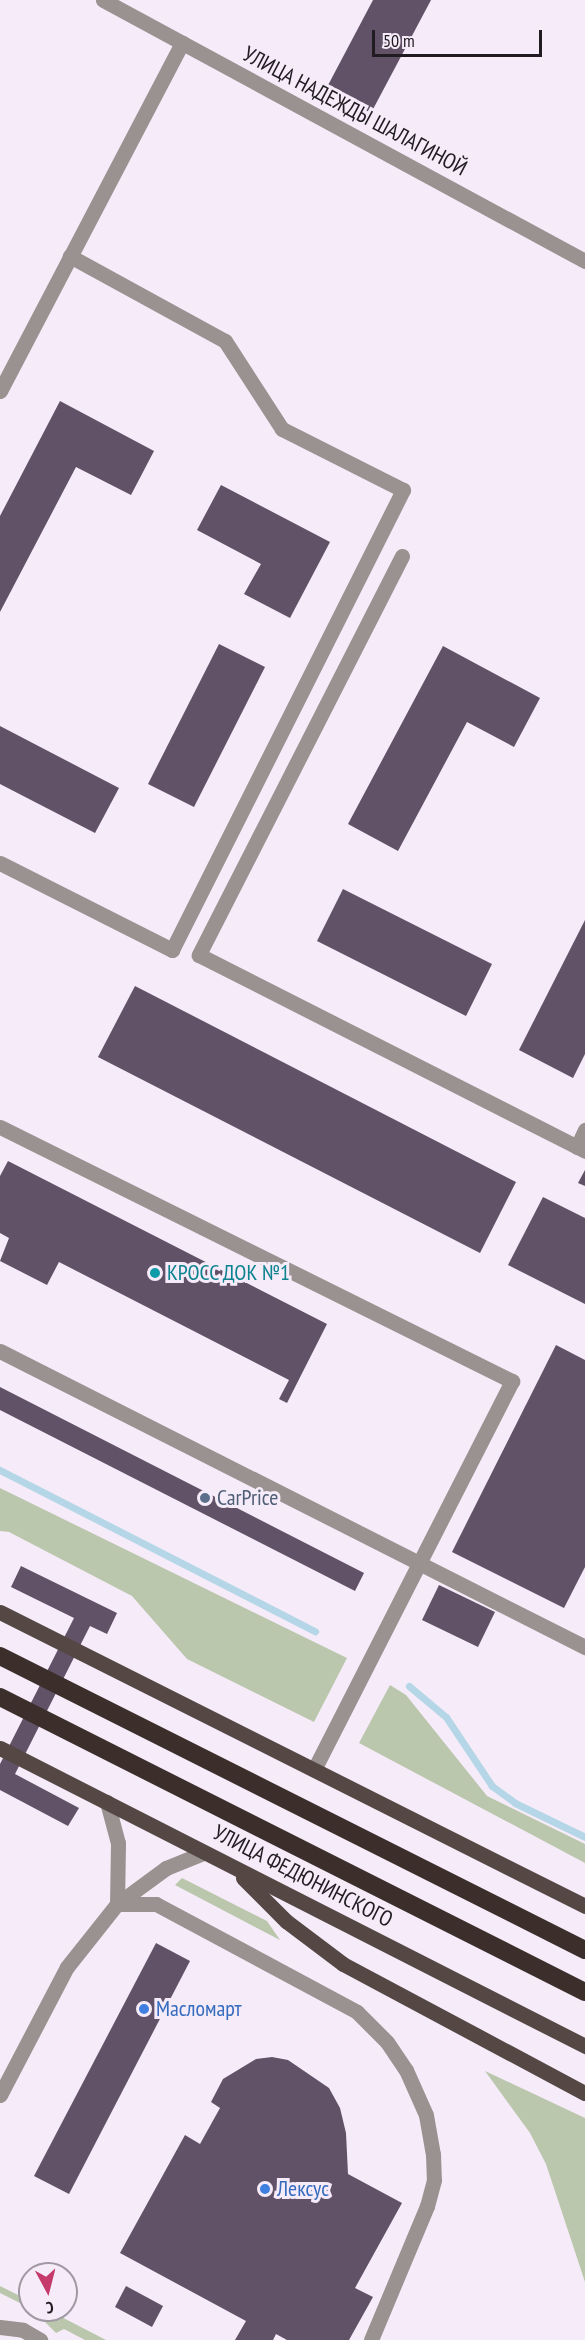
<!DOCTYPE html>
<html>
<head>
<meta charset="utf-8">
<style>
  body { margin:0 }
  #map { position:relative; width:585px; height:2340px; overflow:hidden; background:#f5ebf9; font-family:"PT Sans Narrow",sans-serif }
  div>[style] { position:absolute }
  .green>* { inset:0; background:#bbc7ad }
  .stream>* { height:7px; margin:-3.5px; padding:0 3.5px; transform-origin:3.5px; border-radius:3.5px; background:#b5d6e6 }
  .building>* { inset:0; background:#615268 }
  .minor>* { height:15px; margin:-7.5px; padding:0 7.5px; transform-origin:7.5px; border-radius:7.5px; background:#999290 }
  .major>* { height:15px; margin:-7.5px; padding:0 7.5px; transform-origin:7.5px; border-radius:7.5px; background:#544744 }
  .highway>* { height:18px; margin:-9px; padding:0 9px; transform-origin:9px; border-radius:9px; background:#3b2e2b }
  .dots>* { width:16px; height:16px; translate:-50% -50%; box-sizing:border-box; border:3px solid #f5ebf9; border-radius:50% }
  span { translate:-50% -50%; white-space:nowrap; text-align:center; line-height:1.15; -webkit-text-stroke:6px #f5ebf9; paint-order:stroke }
  .street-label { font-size:22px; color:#201c21 }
  .culture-label { font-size:22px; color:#0d838f }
  .left { translate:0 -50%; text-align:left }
  .service-label { font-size:22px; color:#4e5e75 }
  .shop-label { font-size:22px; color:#366cbe }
  .north { position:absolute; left:18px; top:2262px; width:60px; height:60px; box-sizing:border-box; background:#f5ebf9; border:2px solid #a098a3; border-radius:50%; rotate:173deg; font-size:16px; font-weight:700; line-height:24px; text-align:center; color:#201c21 }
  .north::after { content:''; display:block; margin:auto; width:21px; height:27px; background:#c6396b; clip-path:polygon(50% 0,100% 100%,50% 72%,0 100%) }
  .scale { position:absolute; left:372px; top:30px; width:170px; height:27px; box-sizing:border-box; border:3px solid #201c21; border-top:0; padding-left:8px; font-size:18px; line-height:21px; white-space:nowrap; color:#201c21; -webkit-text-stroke:4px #f5ebf9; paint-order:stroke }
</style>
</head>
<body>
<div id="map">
  <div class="green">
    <i style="clip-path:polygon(0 1488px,347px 1658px,314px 1722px,187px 1659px,132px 1596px,9px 1532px,0 1531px)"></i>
    <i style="clip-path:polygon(390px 1685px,406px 1695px,487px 1796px,585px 1844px,585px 1863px,359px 1743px)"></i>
    <i style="clip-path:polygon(182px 1878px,267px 1921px,280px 1940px,175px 1885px)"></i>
    <i style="clip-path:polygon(485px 2071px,585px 2118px,585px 2282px,546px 2164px,530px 2133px)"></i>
    <i style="clip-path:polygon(0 2286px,30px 2301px,30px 2308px,0 2293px)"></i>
    <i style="clip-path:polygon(33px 2310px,48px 2310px,106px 2340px,85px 2340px,64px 2329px,56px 2333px)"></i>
  </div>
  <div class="stream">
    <i style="left:0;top:1470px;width:354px;rotate:27.1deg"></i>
    <i style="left:409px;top:1686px;width:48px;rotate:40deg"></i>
    <i style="left:446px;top:1717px;width:83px;rotate:56.3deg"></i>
    <i style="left:492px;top:1786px;width:29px;rotate:36deg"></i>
    <i style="left:515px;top:1803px;width:78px;rotate:25.9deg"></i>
  </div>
  <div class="building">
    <i style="clip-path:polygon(373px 0,431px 0,371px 113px,326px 89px)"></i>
    <i style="clip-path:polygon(60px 401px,154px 451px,131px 495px,76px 467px,0 612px,0 516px)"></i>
    <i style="clip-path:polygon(221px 485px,330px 542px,290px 618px,244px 594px,261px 564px,197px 530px)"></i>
    <i style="clip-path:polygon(219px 644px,265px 667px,194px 807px,148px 784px)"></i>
    <i style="clip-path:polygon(443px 646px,540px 698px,514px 747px,467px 722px,398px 851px,348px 824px)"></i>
    <i style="clip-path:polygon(0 726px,119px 788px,95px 833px,0 784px)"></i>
    <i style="clip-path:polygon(343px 889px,492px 964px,466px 1016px,317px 941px)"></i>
    <i style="clip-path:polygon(585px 920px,585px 1054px,573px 1078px,519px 1050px)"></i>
    <i style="clip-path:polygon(135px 986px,516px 1182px,480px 1253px,98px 1057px)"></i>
    <i style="clip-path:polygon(8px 1161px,327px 1324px,287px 1403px,279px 1399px,289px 1380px,59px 1262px,47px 1285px,0 1261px,9px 1238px,0 1233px,0 1176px)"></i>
    <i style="clip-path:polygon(585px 1170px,585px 1186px,578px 1183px)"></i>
    <i style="clip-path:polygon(543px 1197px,585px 1218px,585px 1304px,508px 1265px)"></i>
    <i style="clip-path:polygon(556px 1345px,585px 1360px,585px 1567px,564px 1608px,452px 1552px)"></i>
    <i style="clip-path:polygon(0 1387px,364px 1573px,355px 1591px,0 1410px)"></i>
    <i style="clip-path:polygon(21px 1566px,117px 1613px,107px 1634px,90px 1626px,15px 1774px,79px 1808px,68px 1826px,0 1790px,0 1764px,74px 1618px,11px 1587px)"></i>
    <i style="clip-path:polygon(439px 1585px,495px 1612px,478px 1647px,422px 1620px)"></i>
    <i style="clip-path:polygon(156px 1943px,190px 1961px,69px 2194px,34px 2176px)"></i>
    <i style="clip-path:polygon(272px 2057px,288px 2060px,329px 2088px,340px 2108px,346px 2133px,348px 2174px,402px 2203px,355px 2288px,373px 2297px,349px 2340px,287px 2340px,276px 2334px,273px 2340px,235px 2340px,246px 2321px,120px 2253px,185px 2135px,200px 2144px,220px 2108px,211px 2102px,223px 2079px,256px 2059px)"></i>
    <i style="clip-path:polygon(126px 2286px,163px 2306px,152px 2327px,115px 2307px)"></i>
  </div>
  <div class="minor">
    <i style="left:103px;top:0;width:548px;rotate:28.44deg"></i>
    <i style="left:0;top:391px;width:393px;rotate:-62.4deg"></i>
    <i style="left:402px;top:556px;width:448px;rotate:117deg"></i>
    <i style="left:199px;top:955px;width:433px;rotate:26.9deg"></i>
    <i style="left:0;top:863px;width:193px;rotate:26.8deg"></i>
    <i style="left:172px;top:950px;width:515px;rotate:-63.34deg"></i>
    <i style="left:403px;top:490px;width:136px;rotate:-153.2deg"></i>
    <i style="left:282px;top:429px;width:105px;rotate:-122.9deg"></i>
    <i style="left:225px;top:341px;width:177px;rotate:-151.3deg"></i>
    <i style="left:0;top:1127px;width:572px;rotate:26.39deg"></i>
    <i style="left:512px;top:1381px;width:436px;rotate:117deg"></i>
    <i style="left:577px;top:1147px;width:19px;rotate:-65deg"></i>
    <i style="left:0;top:1351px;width:656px;rotate:26.84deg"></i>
    <i style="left:107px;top:1802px;width:42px;rotate:75deg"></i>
    <i style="left:118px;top:1843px;width:61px;rotate:90.9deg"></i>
    <i style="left:117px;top:1904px;width:61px;rotate:-36.3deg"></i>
    <i style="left:166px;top:1868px;width:40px;rotate:-22deg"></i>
    <i style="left:0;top:2095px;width:144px;rotate:-62.4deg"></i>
    <i style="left:67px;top:1967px;width:80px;rotate:-51.6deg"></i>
    <i style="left:117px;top:1904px;width:39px"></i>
    <i style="left:156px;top:1904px;width:228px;rotate:28.2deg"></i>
    <i style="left:357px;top:2012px;width:42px;rotate:45deg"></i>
    <i style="left:387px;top:2042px;width:34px;rotate:56deg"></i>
    <i style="left:406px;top:2070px;width:49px;rotate:66deg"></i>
    <i style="left:426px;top:2115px;width:40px;rotate:80deg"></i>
    <i style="left:433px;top:2154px;width:26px;rotate:88deg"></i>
    <i style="left:434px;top:2180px;width:27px;rotate:105deg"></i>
    <i style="left:427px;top:2206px;width:145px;rotate:112.7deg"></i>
    <i style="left:0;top:2327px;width:23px;rotate:7deg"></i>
    <i style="left:23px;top:2330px;width:20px;rotate:30deg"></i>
  </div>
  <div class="major">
    <i style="left:0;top:1612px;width:655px;rotate:26.68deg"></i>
    <i style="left:0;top:1748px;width:657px;rotate:26.99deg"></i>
    <i style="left:243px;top:1878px;width:61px;rotate:45deg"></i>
    <i style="left:286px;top:1921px;width:71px;rotate:37deg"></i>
    <i style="left:343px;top:1964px;width:274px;rotate:28.1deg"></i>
  </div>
  <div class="highway">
    <i style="left:0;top:1656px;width:655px;rotate:26.68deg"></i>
    <i style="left:0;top:1697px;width:655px;rotate:26.76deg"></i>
  </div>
  <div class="dots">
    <i style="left:155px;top:1273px;background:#0f9aa8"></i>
    <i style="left:205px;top:1498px;background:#5c6f8a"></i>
    <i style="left:144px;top:2009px;background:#3f7fe0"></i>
    <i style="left:265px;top:2189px;background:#3f7fe0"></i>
  </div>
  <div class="street-label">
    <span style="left:355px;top:111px;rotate:28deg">УЛИЦА НАДЕЖДЫ ШАЛАГИНОЙ</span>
    <span style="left:303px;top:1876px;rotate:27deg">УЛИЦА ФЕДЮНИНСКОГО</span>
  </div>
  <div class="culture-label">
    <span class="left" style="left:167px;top:1273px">КРОСС ДОК №1</span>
  </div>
  <div class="service-label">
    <span class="left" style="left:217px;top:1498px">CarPrice</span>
  </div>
  <div class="shop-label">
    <span class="left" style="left:156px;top:2009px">Масломарт</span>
    <span class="left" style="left:277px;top:2189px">Лексус</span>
  </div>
  <div class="north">С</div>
  <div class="scale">50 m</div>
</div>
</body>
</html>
